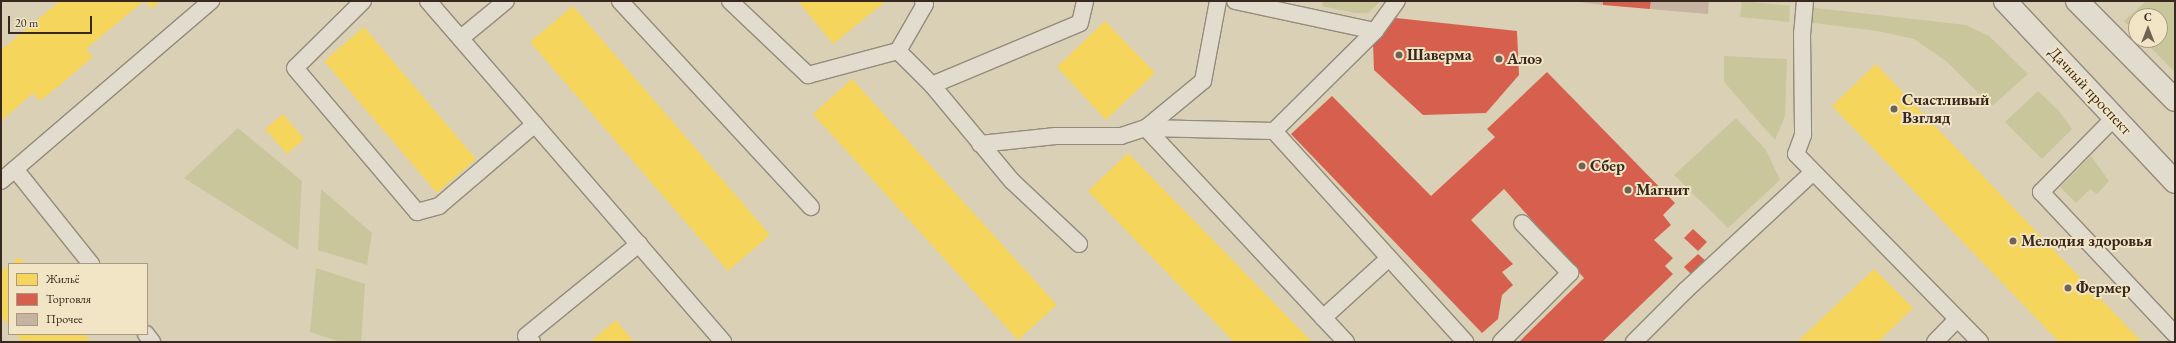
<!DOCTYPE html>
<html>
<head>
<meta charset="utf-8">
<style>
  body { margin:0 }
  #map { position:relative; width:2176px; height:343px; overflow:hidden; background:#dad0b5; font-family:"EB Garamond",serif }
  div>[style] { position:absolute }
  .green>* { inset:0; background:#c8c69a }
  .homes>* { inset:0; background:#f6d55c }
  .shops>* { inset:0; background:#d6604d }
  .building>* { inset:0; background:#c6b3a2 }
  .roads { filter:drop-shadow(1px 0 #938b7c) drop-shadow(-1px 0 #938b7c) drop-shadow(0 1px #938b7c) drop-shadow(0 -1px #938b7c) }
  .lane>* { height:16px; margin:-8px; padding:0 8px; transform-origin:8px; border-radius:8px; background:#e2dcce }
  .secondary>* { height:22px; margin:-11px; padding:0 11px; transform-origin:11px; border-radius:11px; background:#e2dcce }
  .dots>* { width:11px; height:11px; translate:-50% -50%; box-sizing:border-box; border:2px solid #f1e5c5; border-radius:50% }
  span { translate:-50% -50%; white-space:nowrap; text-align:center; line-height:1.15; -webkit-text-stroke:4px #f1e5c5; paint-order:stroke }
  .poi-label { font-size:16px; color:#39281f; font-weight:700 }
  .left { translate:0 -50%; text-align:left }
  .street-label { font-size:16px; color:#39281f }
  .frame { position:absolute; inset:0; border:2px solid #39281f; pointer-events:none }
  .legend { position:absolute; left:8px; top:263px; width:140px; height:72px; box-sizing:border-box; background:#f1e5c5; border:1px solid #a79983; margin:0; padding:5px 7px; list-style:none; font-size:12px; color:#39281f }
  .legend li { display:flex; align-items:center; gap:8px; height:20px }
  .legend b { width:20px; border:1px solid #a79983 }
  .north { position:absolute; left:2128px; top:8px; width:40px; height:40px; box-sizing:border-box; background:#f1e5c5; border:1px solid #a79983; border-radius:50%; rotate:0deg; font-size:11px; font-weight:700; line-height:16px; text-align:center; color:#39281f }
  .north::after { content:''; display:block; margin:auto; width:14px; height:18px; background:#716354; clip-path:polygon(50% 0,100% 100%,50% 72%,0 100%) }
  .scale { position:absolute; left:8px; top:16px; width:84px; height:18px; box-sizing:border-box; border:2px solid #39281f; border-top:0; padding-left:5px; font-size:12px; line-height:14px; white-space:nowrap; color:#39281f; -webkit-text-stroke:3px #f1e5c5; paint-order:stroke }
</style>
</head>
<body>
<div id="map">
  <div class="green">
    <i style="clip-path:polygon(1323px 1px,1381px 1px,1368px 13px,1355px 13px,1322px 6px)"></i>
    <i style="clip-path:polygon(1742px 1px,1790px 6px,1789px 22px,1740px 17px)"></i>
    <i style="clip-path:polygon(2146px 1px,2175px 1px,2175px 72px,2143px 40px,2160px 40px,2160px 16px,2136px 16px,2136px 33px,2124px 21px)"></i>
    <i style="clip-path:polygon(1807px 7px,1966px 25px,1989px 36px,2028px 74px,1992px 106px,1946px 61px,1914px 39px,1878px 31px,1806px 22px)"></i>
    <i style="clip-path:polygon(1724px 56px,1787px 59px,1785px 116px,1775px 140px,1724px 82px)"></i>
    <i style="clip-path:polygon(2038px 91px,2059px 111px,2072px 129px,2042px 159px,2005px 122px)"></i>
    <i style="clip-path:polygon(1736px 118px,1766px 150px,1780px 180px,1728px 228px,1674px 175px)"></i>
    <i style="clip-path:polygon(238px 128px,302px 181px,298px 250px,184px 178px)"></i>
    <i style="clip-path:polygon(2091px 156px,2109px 181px,2097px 194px,2090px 189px,2076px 203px,2060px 187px)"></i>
    <i style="clip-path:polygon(321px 189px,372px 233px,367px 265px,318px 250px)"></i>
    <i style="clip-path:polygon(316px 268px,365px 284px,361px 342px,341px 342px,310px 332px)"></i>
  </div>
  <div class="homes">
    <i style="clip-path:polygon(60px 1px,144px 1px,86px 49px,93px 57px,60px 85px,40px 101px,33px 93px,1px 121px,1px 50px)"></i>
    <i style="clip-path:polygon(145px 1px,161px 1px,151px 9px)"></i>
    <i style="clip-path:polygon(798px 1px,886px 1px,833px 44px)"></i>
    <i style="clip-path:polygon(573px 6px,770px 235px,728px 271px,530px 42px)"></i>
    <i style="clip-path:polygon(1105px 21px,1155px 73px,1106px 120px,1057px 67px)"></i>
    <i style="clip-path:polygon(364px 27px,476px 159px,437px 193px,324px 61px)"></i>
    <i style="clip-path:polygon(1876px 64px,1910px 100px,2142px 342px,2059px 342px,1868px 143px,1832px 106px)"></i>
    <i style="clip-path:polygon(852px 79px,1057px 305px,1018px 340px,813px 114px)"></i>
    <i style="clip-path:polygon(283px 114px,304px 139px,287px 154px,265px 129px)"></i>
    <i style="clip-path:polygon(1128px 153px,1211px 238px,1312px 342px,1234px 342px,1088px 191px)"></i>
    <i style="clip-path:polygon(19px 257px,25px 264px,11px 264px)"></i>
    <i style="clip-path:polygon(9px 265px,9px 326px,1px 316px,1px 272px)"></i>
    <i style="clip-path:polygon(1874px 269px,1913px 308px,1878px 342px,1797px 342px)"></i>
    <i style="clip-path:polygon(616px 320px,634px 342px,590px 342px)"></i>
    <i style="clip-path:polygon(16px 334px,84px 334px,91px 342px,23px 342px)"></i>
  </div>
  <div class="shops">
    <i style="clip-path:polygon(1603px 1px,1651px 1px,1650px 9px,1603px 5px)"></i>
    <i style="clip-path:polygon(1396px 18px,1517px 31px,1519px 75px,1486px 113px,1423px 115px,1374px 70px,1373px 44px)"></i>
    <i style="clip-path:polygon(1547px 72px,1675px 203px,1663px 215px,1671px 225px,1654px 240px,1673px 258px,1665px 266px,1673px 274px,1602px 342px,1519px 342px,1584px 278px,1504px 189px,1471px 220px,1513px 264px,1502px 272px,1513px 285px,1502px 295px,1498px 319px,1482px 333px,1291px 134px,1332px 96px,1431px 196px,1495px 137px,1487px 129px)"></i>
    <i style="clip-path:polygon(1693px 229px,1707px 242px,1698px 251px,1684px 238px)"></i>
    <i style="clip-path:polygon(1698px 254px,1707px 262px,1693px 276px,1684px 267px)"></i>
  </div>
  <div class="building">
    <i style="clip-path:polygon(1572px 1px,1603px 1px,1603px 5px)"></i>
    <i style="clip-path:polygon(1651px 1px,1709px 1px,1708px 14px,1650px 9px)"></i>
  </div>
  <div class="roads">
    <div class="lane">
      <i style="left:363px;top:1px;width:95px;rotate:135.4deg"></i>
      <i style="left:295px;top:68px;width:189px;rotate:49.7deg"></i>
      <i style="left:417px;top:212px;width:23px;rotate:-15deg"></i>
      <i style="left:439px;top:206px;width:126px;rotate:-40.5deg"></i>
      <i style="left:428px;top:1px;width:451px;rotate:49.1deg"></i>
      <i style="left:620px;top:1px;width:281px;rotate:47.2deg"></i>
      <i style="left:730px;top:1px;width:108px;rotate:43.5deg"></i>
      <i style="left:808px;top:75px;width:93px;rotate:-14.9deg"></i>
      <i style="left:898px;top:51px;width:48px;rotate:45deg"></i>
      <i style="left:932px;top:85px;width:125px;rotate:50.2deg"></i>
      <i style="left:1012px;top:181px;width:92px;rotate:43.2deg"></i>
      <i style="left:1235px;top:1px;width:143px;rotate:12.1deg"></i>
      <i style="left:1375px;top:31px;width:37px;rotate:-54deg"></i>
      <i style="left:1805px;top:1px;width:32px;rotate:95deg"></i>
      <i style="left:1802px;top:33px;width:102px;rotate:89.4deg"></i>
      <i style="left:1803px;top:135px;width:20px;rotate:110deg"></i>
      <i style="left:1796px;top:154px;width:263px;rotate:45.6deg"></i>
      <i style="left:461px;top:38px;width:58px;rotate:-39.4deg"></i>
      <i style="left:898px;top:51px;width:54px;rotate:-60.1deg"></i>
      <i style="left:925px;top:4px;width:4px;rotate:-124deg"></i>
      <i style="left:932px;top:85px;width:160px;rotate:-22.7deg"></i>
      <i style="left:1080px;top:23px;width:23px;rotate:-77deg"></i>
      <i style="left:2114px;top:118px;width:104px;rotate:134.6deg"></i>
      <i style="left:2041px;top:192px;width:195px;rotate:46.7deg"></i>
      <i style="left:1274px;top:131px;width:285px;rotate:47.8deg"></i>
      <i style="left:980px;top:144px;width:76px;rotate:-6deg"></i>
      <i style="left:1056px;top:136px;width:65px"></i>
      <i style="left:1121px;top:136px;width:26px;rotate:-18deg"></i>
      <i style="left:1146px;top:128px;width:74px;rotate:-39.5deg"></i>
      <i style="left:1203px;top:81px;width:81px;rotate:-79.4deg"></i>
      <i style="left:15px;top:169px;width:122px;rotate:51.3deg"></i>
      <i style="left:1px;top:181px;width:277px;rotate:-40.6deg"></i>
      <i style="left:1323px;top:318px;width:88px;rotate:-42.2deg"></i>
      <i style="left:146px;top:334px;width:10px;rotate:53deg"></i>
      <i style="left:532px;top:342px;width:8px;rotate:-135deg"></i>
      <i style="left:526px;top:336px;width:146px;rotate:-39.2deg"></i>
      <i style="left:1346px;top:342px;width:293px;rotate:-133.1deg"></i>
      <i style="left:1146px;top:128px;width:128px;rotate:1.3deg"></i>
      <i style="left:1274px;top:131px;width:142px;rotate:-44.7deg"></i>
      <i style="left:1501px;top:342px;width:98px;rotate:-45deg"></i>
      <i style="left:1570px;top:273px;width:69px;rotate:-133.8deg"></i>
      <i style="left:1634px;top:342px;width:72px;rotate:-45deg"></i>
      <i style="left:1685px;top:291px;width:173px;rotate:-42.9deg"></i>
      <i style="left:1935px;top:342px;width:32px;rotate:-46deg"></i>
    </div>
    <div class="secondary">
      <i style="left:2005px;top:1px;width:248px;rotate:46.8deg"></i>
      <i style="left:2077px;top:1px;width:139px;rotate:45.3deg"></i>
    </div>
  </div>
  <div class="dots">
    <i style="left:1399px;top:55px;background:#716354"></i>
    <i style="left:1499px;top:59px;background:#716354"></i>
    <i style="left:1894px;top:109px;background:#716354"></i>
    <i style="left:1582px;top:166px;background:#716354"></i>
    <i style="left:1628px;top:190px;background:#716354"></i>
    <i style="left:2013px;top:241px;background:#716354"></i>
    <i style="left:2068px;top:288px;background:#716354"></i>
  </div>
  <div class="poi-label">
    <span class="left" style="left:1407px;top:55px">Шаверма</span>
    <span class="left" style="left:1507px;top:59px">Алоэ</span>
    <span class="left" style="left:1902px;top:109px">Счастливый<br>Взгляд</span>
    <span class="left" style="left:1590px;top:166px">Сбер</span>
    <span class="left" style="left:1636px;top:190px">Магнит</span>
    <span class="left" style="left:2021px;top:241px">Мелодия здоровья</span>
    <span class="left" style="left:2076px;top:288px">Фермер</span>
  </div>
  <div class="street-label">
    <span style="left:2090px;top:91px;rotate:47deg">Дачный проспект</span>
  </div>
  <div class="frame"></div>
  <ul class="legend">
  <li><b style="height:11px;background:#f6d55c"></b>Жильё</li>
  <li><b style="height:11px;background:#d6604d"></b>Торговля</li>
  <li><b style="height:11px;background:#c6b3a2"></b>Прочее</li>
  </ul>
  <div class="north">С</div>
  <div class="scale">20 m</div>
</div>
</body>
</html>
